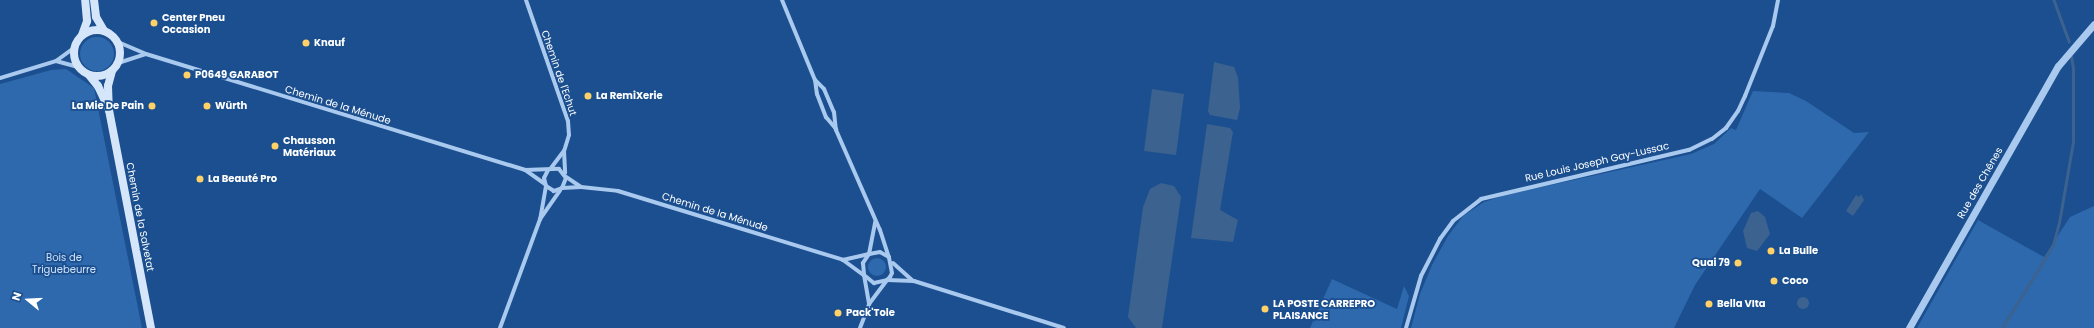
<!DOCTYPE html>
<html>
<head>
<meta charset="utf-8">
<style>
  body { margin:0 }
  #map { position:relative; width:2094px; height:328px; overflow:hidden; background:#1b4f8f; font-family:Poppins,sans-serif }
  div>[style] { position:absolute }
  .green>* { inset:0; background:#2e69ad }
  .round { border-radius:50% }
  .water>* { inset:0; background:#3c6290 }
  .stream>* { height:2.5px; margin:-1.25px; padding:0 1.25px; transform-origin:1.25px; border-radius:1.25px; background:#3c6290 }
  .minor>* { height:4px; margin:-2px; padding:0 2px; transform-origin:2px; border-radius:2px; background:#a9c9ee }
  .tertiary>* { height:7px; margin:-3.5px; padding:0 3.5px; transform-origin:3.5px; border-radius:3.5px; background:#a9c9ee }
  .secondary>* { height:8px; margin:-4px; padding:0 4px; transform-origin:4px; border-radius:4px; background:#d6e6fa }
  .secondary>.ring { margin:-4px; padding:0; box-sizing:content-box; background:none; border:8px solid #d6e6fa; border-radius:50% }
  .dots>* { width:11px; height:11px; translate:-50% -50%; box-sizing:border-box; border:2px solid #1b4f8f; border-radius:50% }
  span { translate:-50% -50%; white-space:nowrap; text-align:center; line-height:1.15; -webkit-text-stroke:3.5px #1b4f8f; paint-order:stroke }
  .poi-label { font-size:10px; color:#fff; font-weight:700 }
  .left { translate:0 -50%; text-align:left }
  .right { translate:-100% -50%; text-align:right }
  .street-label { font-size:10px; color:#fff }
  .park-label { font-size:10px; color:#cfe3fa }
  .north { position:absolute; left:8px; top:280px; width:40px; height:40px; -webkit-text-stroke:3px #1b4f8f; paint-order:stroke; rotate:288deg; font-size:11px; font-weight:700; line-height:16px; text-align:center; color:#fff }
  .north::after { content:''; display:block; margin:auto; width:14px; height:18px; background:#fff; clip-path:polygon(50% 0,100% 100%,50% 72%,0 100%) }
</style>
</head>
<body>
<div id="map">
  <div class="green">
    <i class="round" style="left:80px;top:37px;width:34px;height:34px"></i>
    <i style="clip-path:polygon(66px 69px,94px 88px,142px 328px,0 328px,0 84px,51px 70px)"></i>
    <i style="clip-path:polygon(1753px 91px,1789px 93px,1806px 101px,1854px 133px,1869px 132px,1802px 218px,1760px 189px,1695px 285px,1674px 328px,1411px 328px,1420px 294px,1432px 265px,1448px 236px,1463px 216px,1484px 202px,1506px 195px,1691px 154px,1714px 144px,1731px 128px,1736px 130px)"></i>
    <i style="clip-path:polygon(2094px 206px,2094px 328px,1917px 328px,1978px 220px,2044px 257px,2070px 217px)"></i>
    <i class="round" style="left:868px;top:258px;width:18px;height:18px"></i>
    <i style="clip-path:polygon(1332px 279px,1397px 309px,1404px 286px,1409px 296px,1401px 328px,1310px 328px)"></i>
  </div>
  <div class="water">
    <i style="clip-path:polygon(1214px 62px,1234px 67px,1238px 77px,1240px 108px,1237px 120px,1210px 115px,1208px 111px)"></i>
    <i style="clip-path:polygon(1152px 89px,1184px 94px,1176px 155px,1144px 151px)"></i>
    <i style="clip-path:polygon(1207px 124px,1230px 128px,1233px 132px,1220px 210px,1238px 220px,1233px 242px,1191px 238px)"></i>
    <i style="clip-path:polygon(1161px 183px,1174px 186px,1181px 197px,1162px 328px,1136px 328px,1128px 317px,1143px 207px,1150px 189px)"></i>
    <i style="clip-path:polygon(1861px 194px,1864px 200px,1853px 216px,1846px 211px,1856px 195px,1859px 197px)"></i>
    <i style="clip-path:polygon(1758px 211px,1765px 217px,1770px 234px,1757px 251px,1747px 248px,1743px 231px,1751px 213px)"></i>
    <i class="round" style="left:1797px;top:297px;width:12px;height:12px"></i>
  </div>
  <div class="stream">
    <i style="left:2054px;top:0;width:44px;rotate:69.9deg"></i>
    <i style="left:2002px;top:328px;width:97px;rotate:-58.4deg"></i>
    <i style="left:2053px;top:245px;width:23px;rotate:-75deg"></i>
    <i style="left:2059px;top:223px;width:82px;rotate:-80.2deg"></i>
    <i style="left:2073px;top:142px;width:74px;rotate:-90deg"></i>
    <i style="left:2073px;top:68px;width:11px;rotate:-100deg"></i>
  </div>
  <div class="minor">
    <i style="left:526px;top:0;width:128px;rotate:70.9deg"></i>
    <i style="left:568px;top:121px;width:14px;rotate:86deg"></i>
    <i style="left:569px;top:135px;width:17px;rotate:107deg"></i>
    <i style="left:782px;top:0;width:87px;rotate:67.6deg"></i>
    <i style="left:815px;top:80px;width:14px;rotate:82deg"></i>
    <i style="left:817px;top:94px;width:25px;rotate:69deg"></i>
    <i style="left:826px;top:117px;width:16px;rotate:50deg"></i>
    <i style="left:118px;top:42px;width:30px;rotate:23deg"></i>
    <i style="left:146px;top:54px;width:396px;rotate:17deg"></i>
    <i style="left:56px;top:61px;width:23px;rotate:15deg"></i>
    <i style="left:118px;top:63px;width:29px;rotate:-18deg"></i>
    <i style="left:0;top:78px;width:59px;rotate:-16.9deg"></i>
    <i style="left:56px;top:61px;width:24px;rotate:-36deg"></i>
    <i style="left:815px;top:80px;width:13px;rotate:45deg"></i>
    <i style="left:824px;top:89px;width:25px;rotate:67deg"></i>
    <i style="left:834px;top:112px;width:18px;rotate:84deg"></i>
    <i style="left:836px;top:130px;width:109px;rotate:66.3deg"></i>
    <i style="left:880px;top:230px;width:28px;rotate:72deg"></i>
    <i style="left:551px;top:168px;width:21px;rotate:-53deg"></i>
    <i style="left:564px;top:151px;width:22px;rotate:87deg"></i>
    <i style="left:545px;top:184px;width:24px;rotate:-145deg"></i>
    <i style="left:525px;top:170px;width:34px;rotate:-2deg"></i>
    <i style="left:559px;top:169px;width:11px;rotate:52deg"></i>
    <i style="left:566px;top:178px;width:11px;rotate:112deg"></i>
    <i style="left:562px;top:188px;width:9px;rotate:159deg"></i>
    <i style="left:554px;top:191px;width:9px;rotate:-148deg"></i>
    <i style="left:546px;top:186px;width:8px;rotate:-104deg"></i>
    <i style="left:544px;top:178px;width:9px;rotate:-63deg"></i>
    <i style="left:546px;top:186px;width:34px;rotate:100deg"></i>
    <i style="left:540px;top:219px;width:35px;rotate:-55deg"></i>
    <i style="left:581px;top:187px;width:37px;rotate:6deg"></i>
    <i style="left:618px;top:191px;width:235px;rotate:17deg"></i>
    <i style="left:562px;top:188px;width:19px;rotate:-3deg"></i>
    <i style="left:581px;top:187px;width:18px;rotate:-146deg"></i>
    <i style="left:869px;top:254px;width:27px;rotate:167deg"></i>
    <i style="left:843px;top:260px;width:26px;rotate:36deg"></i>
    <i style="left:864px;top:275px;width:29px;rotate:80deg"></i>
    <i style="left:869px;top:304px;width:30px;rotate:-53deg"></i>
    <i style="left:887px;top:280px;width:4px;rotate:-45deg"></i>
    <i style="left:890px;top:277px;width:4px;rotate:-63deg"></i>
    <i style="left:892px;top:273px;width:16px;rotate:-101deg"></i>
    <i style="left:889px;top:257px;width:10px;rotate:-151deg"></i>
    <i style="left:880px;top:252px;width:11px;rotate:170deg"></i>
    <i style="left:869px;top:254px;width:11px;rotate:124deg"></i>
    <i style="left:863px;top:263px;width:12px;rotate:85deg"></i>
    <i style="left:864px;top:275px;width:13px;rotate:39deg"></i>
    <i style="left:874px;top:283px;width:13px;rotate:-13deg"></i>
    <i style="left:887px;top:280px;width:27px;rotate:2deg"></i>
    <i style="left:914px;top:281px;width:157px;rotate:17.4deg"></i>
    <i style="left:869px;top:254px;width:33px;rotate:-79deg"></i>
    <i style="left:893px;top:263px;width:27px;rotate:42deg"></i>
    <i style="left:500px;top:328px;width:116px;rotate:-69.8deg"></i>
    <i style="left:860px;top:328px;width:26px;rotate:-69deg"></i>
    <i style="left:1406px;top:328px;width:54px;rotate:-73.9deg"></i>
    <i style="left:1421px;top:276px;width:42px;rotate:-62.8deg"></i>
    <i style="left:1440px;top:239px;width:22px;rotate:-54deg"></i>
    <i style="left:1453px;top:221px;width:36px;rotate:-38deg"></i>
    <i style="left:1481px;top:199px;width:214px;rotate:-13.3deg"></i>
    <i style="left:1689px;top:150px;width:25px;rotate:-26deg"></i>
    <i style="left:1712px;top:139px;width:18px;rotate:-38deg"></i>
    <i style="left:1726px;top:128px;width:21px;rotate:-55deg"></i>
    <i style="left:1738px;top:111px;width:17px;rotate:-65deg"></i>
    <i style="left:1745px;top:96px;width:75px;rotate:-68.2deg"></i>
    <i style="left:1773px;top:26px;width:26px;rotate:-79deg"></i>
  </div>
  <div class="tertiary">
    <i style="left:1909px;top:328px;width:301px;rotate:-60.4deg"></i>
    <i style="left:2058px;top:66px;width:55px;rotate:-49.4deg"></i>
  </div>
  <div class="secondary">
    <i style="left:94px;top:0;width:17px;rotate:83deg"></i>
    <i style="left:96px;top:17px;width:16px;rotate:60deg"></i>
    <i class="ring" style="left:74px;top:30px;width:38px;height:38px"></i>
    <i style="left:82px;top:35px;width:15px;rotate:-70deg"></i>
    <i style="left:87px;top:21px;width:21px;rotate:-95deg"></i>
    <i style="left:112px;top:71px;width:16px;rotate:105deg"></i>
    <i style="left:108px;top:86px;width:24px;rotate:88deg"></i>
    <i style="left:109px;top:110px;width:222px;rotate:79.1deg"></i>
    <i style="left:89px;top:75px;width:14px;rotate:51deg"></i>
    <i style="left:98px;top:86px;width:23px;rotate:65deg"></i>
  </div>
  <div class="dots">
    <i style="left:154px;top:23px;background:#ffd166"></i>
    <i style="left:306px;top:43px;background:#ffd166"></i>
    <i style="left:187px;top:75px;background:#ffd166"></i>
    <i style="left:588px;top:96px;background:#ffd166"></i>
    <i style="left:152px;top:106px;background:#ffd166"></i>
    <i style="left:207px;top:106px;background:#ffd166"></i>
    <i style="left:275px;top:146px;background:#ffd166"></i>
    <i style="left:200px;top:179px;background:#ffd166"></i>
    <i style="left:1771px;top:251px;background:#ffd166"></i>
    <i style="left:1738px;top:263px;background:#ffd166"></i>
    <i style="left:1774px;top:281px;background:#ffd166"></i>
    <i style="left:1709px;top:304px;background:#ffd166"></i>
    <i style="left:1265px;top:309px;background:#ffd166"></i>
    <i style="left:838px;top:313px;background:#ffd166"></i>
  </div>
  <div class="poi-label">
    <span class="left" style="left:162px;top:23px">Center Pneu<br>Occasion</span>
    <span class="left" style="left:314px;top:43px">Knauf</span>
    <span class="left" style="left:195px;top:75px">P0649 GARABOT</span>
    <span class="left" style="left:596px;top:96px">La RemiXerie</span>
    <span class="right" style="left:144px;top:106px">La Mie De Pain</span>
    <span class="left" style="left:215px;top:106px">Würth</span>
    <span class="left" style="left:283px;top:146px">Chausson<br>Matériaux</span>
    <span class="left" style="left:208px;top:179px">La Beauté Pro</span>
    <span class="left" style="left:1779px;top:251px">La Bulle</span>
    <span class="right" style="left:1730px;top:263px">Quai 79</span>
    <span class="left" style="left:1782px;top:281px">Coco</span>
    <span class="left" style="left:1273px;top:309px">LA POSTE CARREPRO<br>PLAISANCE</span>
    <span class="left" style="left:1717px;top:304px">Bella VIta</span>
    <span class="left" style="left:846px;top:313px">Pack'Tole</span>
  </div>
  <div class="street-label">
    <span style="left:559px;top:73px;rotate:71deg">Chemin de l'Echut</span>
    <span style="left:338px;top:105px;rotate:17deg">Chemin de la Ménude</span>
    <span style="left:1597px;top:162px;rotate:-13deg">Rue Louis Joseph Gay-Lussac</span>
    <span style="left:1980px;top:183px;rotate:-60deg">Rue des Chênes</span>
    <span style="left:715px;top:212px;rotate:17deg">Chemin de la Ménude</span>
    <span style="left:140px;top:217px;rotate:79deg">Chemin de la Salvetat</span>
  </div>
  <div class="park-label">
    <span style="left:64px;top:263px">Bois de<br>Triguebeurre</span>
  </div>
  <div class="north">N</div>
</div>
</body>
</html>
